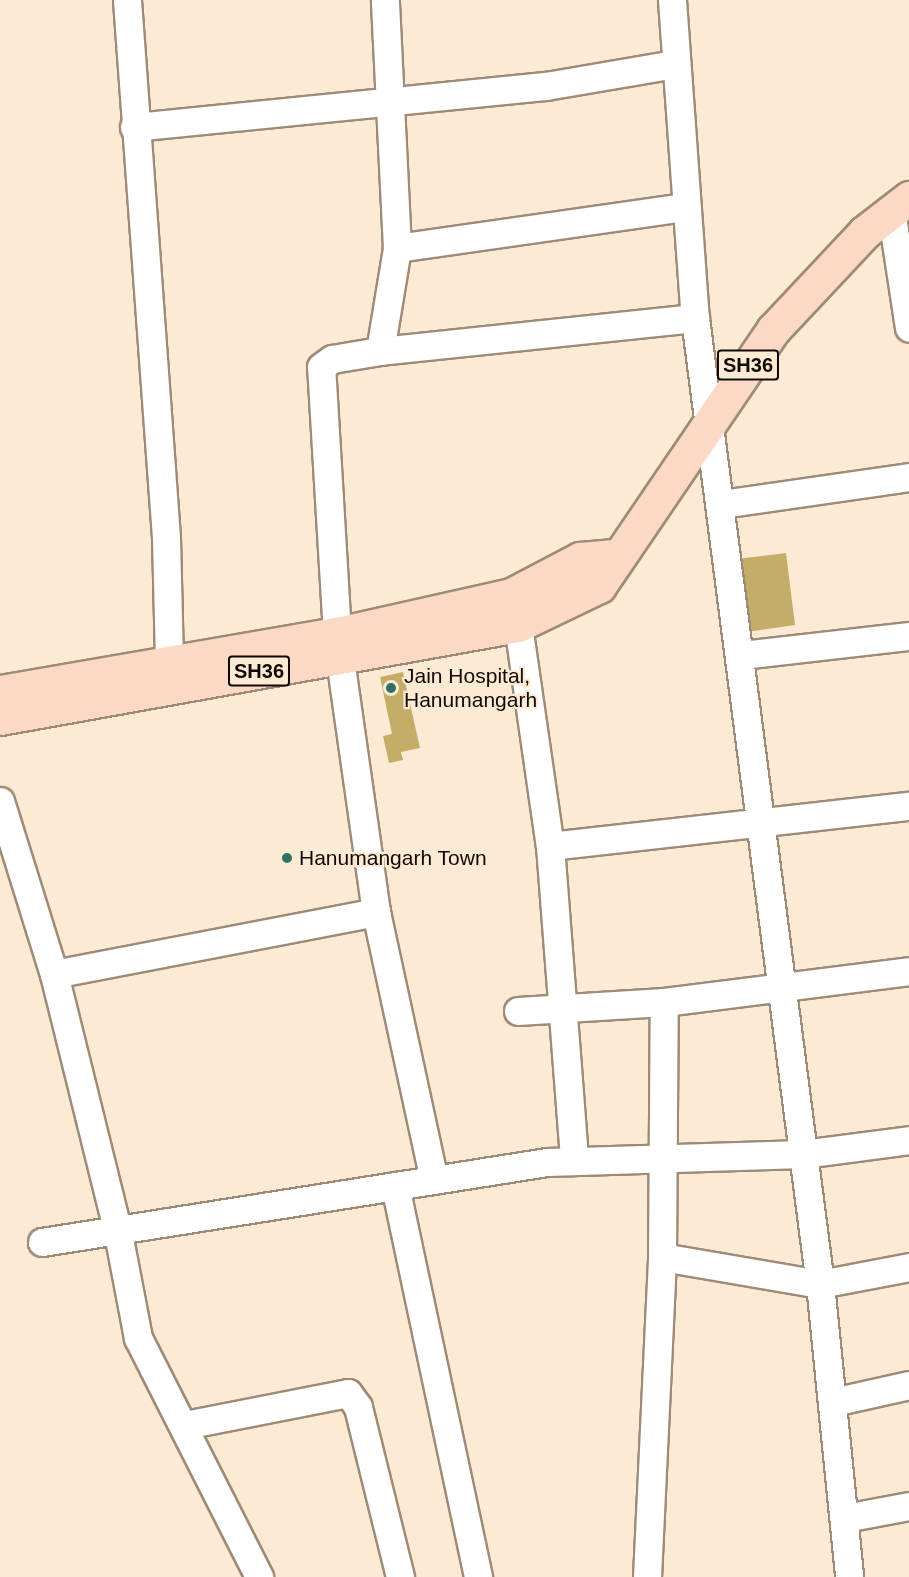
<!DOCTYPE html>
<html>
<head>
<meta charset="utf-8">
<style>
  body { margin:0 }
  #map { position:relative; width:909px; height:1577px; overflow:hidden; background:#fdead4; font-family:Arial,sans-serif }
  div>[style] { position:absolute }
  .building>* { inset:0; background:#c3ad67 }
  .roads { filter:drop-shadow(2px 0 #9d8b77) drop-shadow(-2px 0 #9d8b77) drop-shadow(0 2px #9d8b77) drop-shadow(0 -2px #9d8b77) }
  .minor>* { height:27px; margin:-13.5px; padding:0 13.5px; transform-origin:13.5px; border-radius:13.5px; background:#fff }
  .major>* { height:33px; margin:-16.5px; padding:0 16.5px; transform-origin:16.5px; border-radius:16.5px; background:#fbd9c4 }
  .dots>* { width:16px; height:16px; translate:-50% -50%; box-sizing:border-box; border:3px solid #fdead4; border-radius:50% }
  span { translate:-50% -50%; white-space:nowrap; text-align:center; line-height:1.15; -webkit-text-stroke:4.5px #fdead4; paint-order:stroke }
  .shield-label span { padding:2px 4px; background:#fdead4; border:2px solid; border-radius:4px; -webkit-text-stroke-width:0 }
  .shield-label { font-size:20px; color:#100a04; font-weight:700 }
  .poi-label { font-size:21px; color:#100a04 }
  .left { translate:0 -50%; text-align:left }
</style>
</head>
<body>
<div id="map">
  <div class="building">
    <i style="clip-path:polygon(786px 553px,795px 625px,747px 632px,737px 559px)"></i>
    <i style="clip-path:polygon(403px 672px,420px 748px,401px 752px,403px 760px,389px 763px,383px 736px,392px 734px,380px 677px)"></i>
  </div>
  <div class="roads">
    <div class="minor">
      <i style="left:127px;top:0;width:539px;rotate:85.85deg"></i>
      <i style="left:166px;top:538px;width:126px;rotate:88.6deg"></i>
      <i style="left:672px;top:0;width:319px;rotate:85.9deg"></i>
      <i style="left:695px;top:318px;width:974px;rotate:82.63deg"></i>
      <i style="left:820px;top:1284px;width:294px;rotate:84.3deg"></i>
      <i style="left:134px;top:127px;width:414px;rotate:-5.7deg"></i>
      <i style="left:546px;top:86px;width:131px;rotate:-9.7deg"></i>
      <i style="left:891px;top:210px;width:119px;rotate:81.3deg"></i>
      <i style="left:397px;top:248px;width:290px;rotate:-8.1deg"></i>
      <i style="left:380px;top:351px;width:317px;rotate:-6deg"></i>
      <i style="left:722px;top:504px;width:189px;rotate:-8.2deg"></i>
      <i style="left:518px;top:625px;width:223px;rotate:81.8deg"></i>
      <i style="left:550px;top:846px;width:361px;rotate:-6.4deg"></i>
      <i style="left:337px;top:634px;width:267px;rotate:-93.4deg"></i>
      <i style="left:321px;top:367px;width:14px;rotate:-36deg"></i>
      <i style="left:332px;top:359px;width:49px;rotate:-9.5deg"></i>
      <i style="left:380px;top:351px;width:104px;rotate:-80.6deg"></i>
      <i style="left:397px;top:248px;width:248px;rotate:-92.8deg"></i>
      <i style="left:742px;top:655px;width:168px;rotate:-6.5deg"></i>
      <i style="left:0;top:801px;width:181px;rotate:72.7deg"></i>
      <i style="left:54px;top:974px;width:328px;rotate:-10.9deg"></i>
      <i style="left:376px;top:912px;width:255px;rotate:-98.1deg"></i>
      <i style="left:550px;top:846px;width:316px;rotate:85.6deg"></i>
      <i style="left:376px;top:912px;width:274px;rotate:77.8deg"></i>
      <i style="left:54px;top:974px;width:267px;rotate:76.1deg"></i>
      <i style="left:118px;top:1233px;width:107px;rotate:79.2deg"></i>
      <i style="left:138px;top:1338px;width:268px;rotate:63.1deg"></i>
      <i style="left:518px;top:1011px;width:146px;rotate:-3.5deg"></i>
      <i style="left:664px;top:1002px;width:247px;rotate:-7.2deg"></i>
      <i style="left:395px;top:1186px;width:400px;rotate:78deg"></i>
      <i style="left:42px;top:1242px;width:511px;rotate:-9deg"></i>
      <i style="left:547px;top:1162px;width:256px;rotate:-1.8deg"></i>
      <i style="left:803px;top:1154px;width:107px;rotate:-7.5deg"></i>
      <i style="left:662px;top:1257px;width:160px;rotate:9.7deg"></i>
      <i style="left:820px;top:1284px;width:91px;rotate:-10.8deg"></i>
      <i style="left:833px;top:1402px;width:78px;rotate:-12.6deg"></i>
      <i style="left:185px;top:1425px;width:166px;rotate:-11.1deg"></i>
      <i style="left:348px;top:1393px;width:17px;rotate:54deg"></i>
      <i style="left:358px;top:1407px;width:175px;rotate:76.1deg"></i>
      <i style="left:845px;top:1518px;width:65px;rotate:-10.6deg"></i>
      <i style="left:647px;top:1577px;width:320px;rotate:-87.3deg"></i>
      <i style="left:662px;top:1257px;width:255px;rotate:-89.6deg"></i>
    </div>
    <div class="major">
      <i style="left:0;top:692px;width:342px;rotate:-9.8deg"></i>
      <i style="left:337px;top:634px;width:178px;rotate:-12.6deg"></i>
      <i style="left:511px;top:595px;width:78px;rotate:-27.6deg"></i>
      <i style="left:580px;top:559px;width:34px;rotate:-5deg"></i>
      <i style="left:0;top:718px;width:526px;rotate:-10.18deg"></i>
      <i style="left:518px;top:625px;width:90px;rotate:-25.7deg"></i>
      <i style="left:599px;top:586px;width:310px;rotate:-55.8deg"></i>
      <i style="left:773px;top:330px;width:134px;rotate:-46.8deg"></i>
      <i style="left:865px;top:232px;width:56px;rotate:-37.7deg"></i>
    </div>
  </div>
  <div class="dots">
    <i style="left:391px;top:688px;background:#2f7264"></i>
    <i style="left:287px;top:858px;background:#2f7264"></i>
  </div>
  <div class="shield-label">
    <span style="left:748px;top:365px">SH36</span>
    <span style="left:259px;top:671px">SH36</span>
  </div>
  <div class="poi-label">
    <span class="left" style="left:404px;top:688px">Jain Hospital,<br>Hanumangarh</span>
    <span class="left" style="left:299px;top:858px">Hanumangarh Town</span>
  </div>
</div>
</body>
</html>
